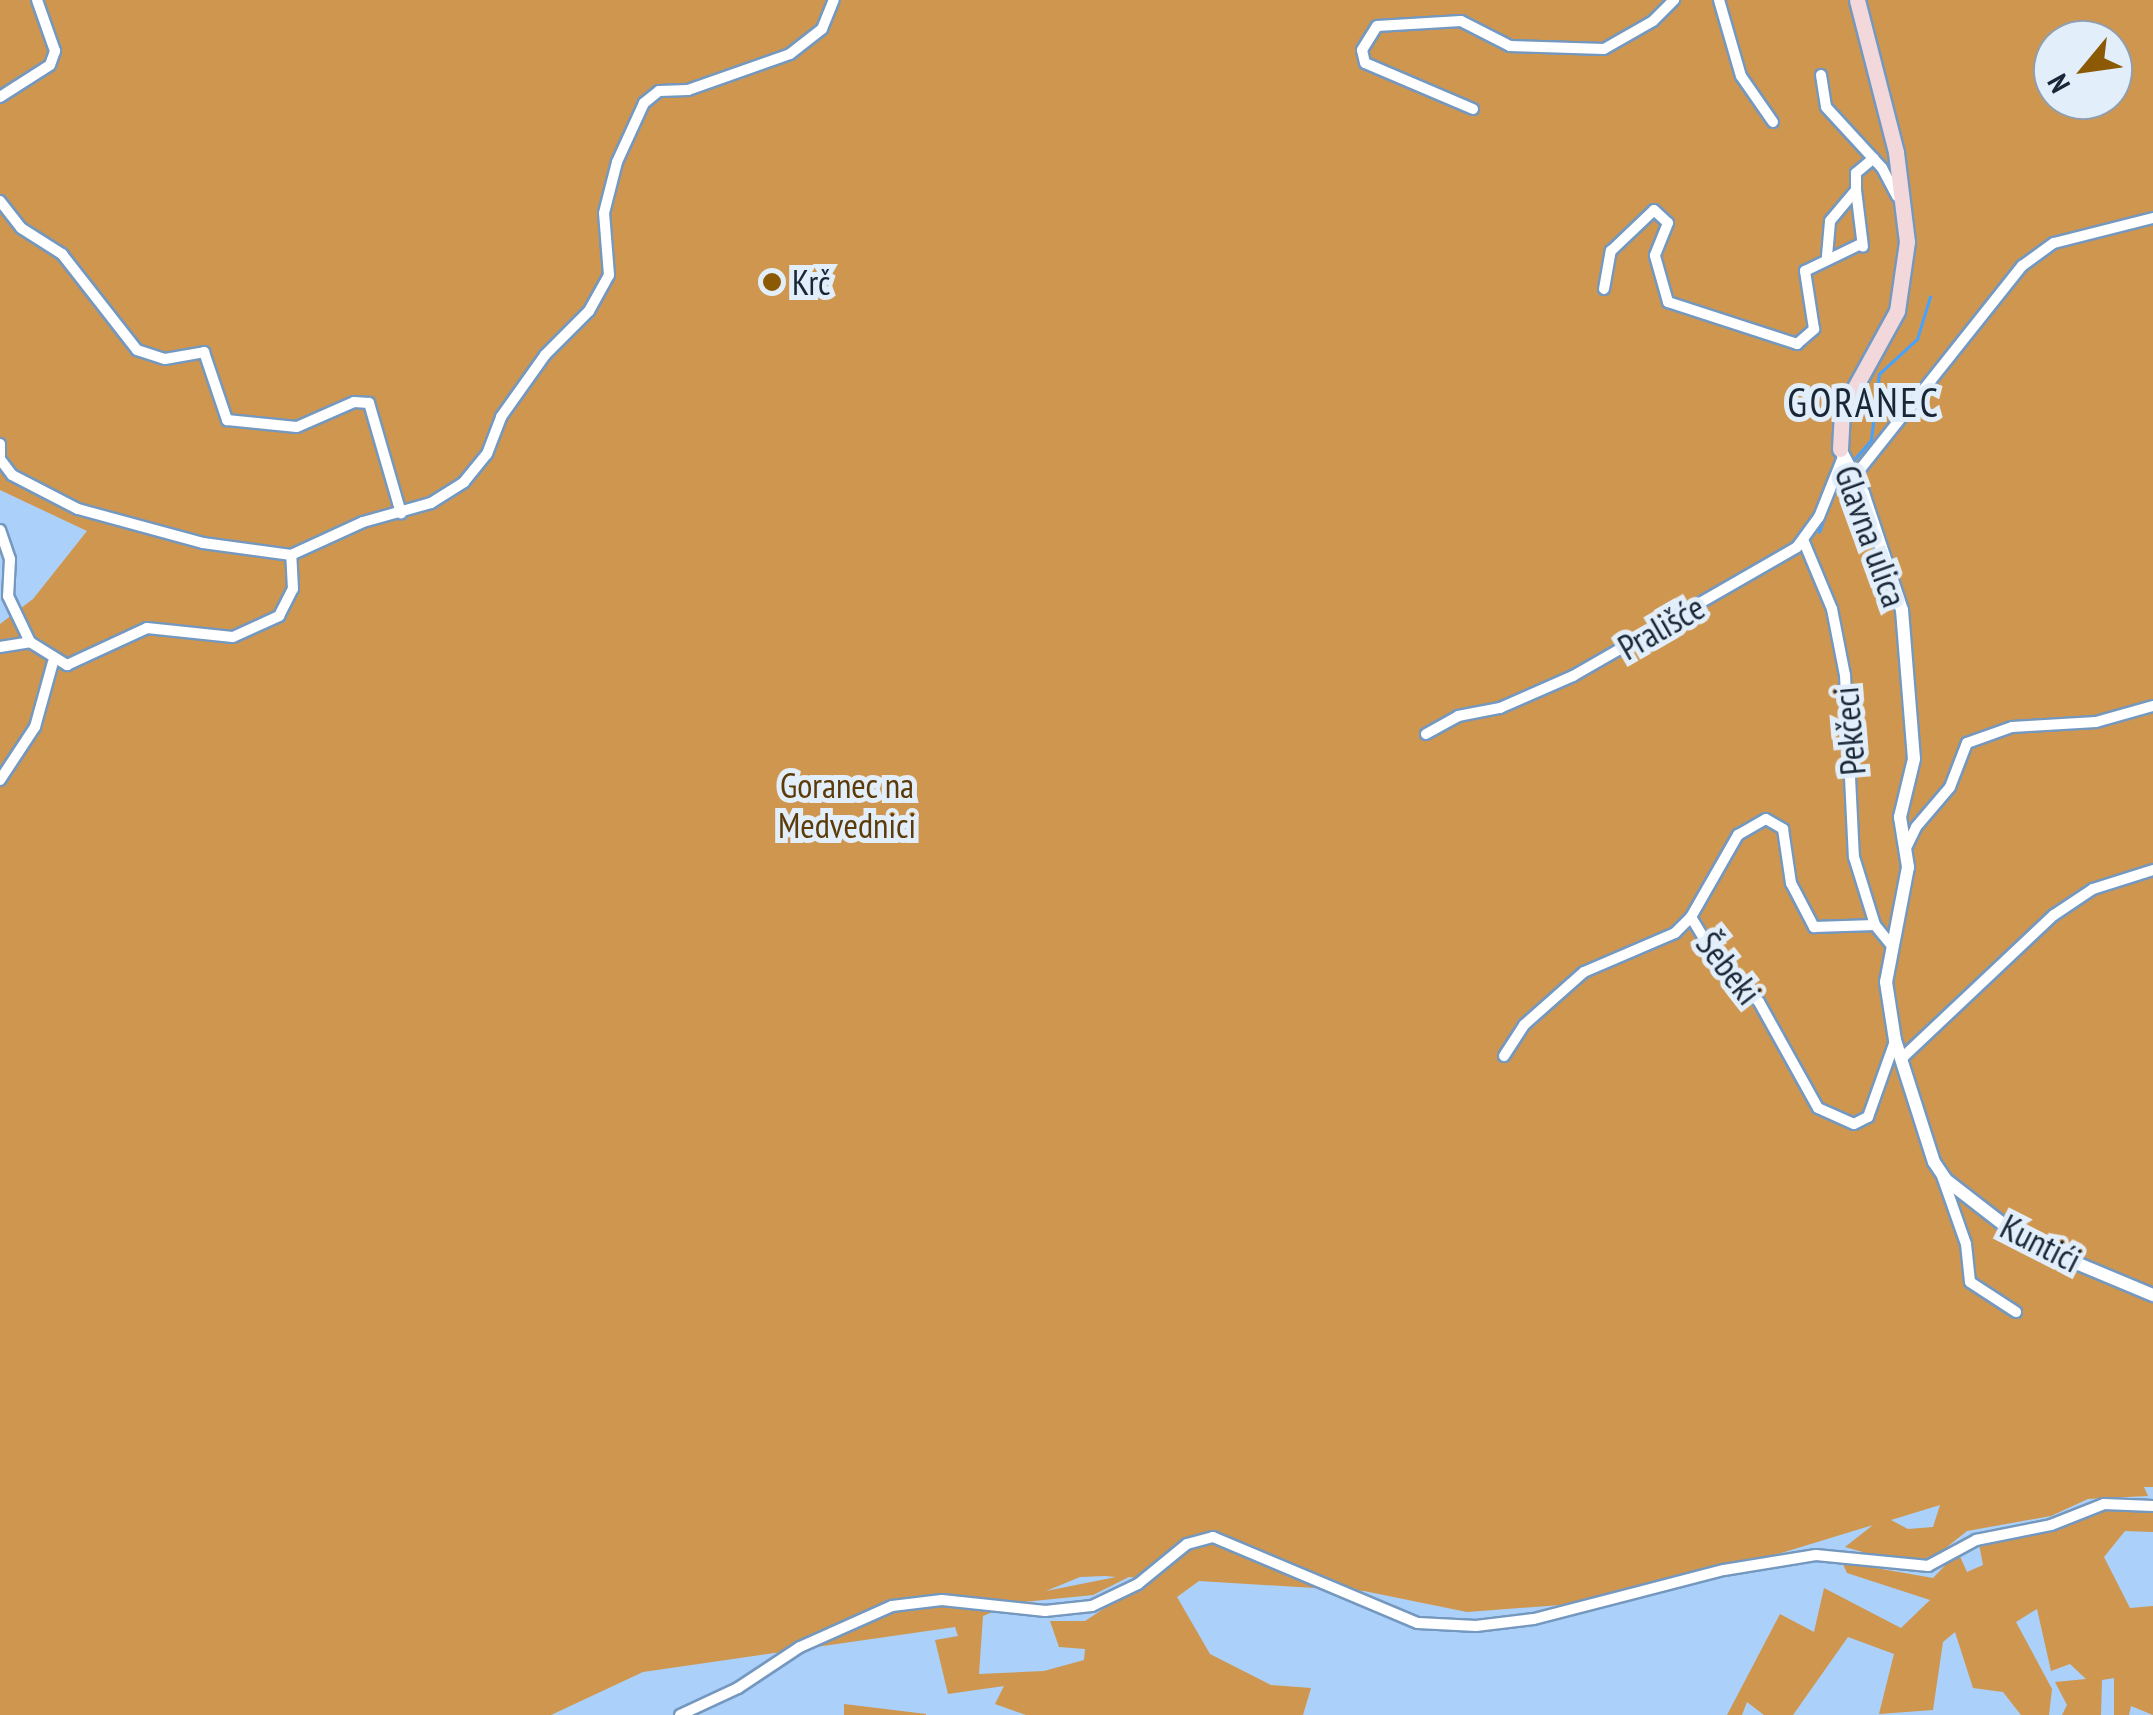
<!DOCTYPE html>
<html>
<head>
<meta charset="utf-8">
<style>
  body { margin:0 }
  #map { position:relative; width:2153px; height:1715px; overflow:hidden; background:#abd0f9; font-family:"PT Sans Narrow",sans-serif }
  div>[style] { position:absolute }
  .green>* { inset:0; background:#ce964e }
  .stream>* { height:2.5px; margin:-1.25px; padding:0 1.25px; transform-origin:1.25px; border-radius:1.25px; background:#47a2ff }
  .roads { filter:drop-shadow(2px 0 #7598bf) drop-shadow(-2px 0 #7598bf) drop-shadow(0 2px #7598bf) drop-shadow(0 -2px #7598bf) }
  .minor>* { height:10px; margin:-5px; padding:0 5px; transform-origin:5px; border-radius:5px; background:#fff }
  .tertiary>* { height:12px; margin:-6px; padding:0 6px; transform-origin:6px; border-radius:6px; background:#fff }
  .secondary>* { height:15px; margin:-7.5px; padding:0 7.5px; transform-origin:7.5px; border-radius:7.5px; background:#f2d7db }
  .dots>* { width:28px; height:28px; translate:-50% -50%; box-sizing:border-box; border:5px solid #e3eefb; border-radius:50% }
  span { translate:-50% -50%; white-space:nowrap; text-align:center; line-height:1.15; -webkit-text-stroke:10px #e3eefb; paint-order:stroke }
  .poi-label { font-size:35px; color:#182636 }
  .left { translate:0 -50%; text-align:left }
  .street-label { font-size:35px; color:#182636 }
  .park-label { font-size:35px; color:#5c3b09 }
  .quarter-label { font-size:40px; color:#182636; letter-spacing:2.5px }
  .north { position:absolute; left:2033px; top:20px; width:100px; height:100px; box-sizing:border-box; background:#e3eefb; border:2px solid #929eac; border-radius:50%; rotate:241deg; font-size:28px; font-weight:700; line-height:40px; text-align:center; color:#182636 }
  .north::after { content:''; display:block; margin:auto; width:35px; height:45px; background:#8c5a05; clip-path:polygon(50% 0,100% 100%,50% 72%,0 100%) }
</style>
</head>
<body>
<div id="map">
  <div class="green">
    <i style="clip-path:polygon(evenodd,0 0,2153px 0,2153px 1487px,2144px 1487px,2148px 1496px,2088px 1499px,2051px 1516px,1967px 1531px,1937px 1555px,1904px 1564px,1845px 1547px,1873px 1525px,1627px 1600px,1467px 1612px,1364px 1591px,1199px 1581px,1177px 1597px,1210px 1654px,1271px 1685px,1311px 1688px,1303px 1715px,1026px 1715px,995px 1704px,1004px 1686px,948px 1694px,935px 1640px,958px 1636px,955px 1627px,643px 1672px,551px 1715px,0 1715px,0 624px,33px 599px,87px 531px,0 490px,0 0,2053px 40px,2113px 40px,2113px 100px,2053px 100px,2053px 40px,0 0,1940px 1505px,1933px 1527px,1908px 1529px,1891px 1520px,1940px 1505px,0 0,1105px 1576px,1116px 1577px,1046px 1591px,1080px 1577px,1105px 1576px,0 0,1129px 1577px,1149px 1579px,1085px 1621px,1050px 1621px,1059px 1647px,1085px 1649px,1084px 1660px,1044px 1671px,979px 1674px,983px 1616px,1014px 1603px,1093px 1595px,1129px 1577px)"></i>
    <i style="clip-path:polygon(2104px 1505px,2153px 1508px,2153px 1532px,2125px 1531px,2104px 1557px,2130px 1608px,2153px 1606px,2153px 1715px,2131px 1706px,2129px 1715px,2114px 1715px,2114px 1678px,2102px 1680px,2101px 1715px,2062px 1715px,2067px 1705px,2055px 1682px,2086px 1679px,2070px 1664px,2051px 1671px,2037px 1609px,2016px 1622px,2052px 1689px,2049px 1715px,2021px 1715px,2003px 1692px,1973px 1688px,1955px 1632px,1943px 1642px,1933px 1710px,1879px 1714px,1894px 1654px,1848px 1637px,1793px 1715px,1764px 1715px,1747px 1702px,1742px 1715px,1727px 1715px,1780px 1614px,1814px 1632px,1824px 1588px,1901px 1628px,1930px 1600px,1847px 1573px,1842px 1562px,1933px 1578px,1958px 1552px,1967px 1572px,1983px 1565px,1978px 1539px,2054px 1528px)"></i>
    <i style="clip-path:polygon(844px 1704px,926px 1714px,926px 1715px,844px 1715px)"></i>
  </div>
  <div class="stream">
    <i style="left:1851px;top:463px;width:30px;rotate:-49deg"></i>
    <i style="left:1871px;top:440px;width:66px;rotate:-83.1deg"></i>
    <i style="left:1879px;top:374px;width:52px;rotate:-42.6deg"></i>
    <i style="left:1917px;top:339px;width:44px;rotate:-72.8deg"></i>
    <i style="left:1836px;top:488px;width:21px;rotate:-62deg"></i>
    <i style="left:1819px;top:532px;width:14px;rotate:-69deg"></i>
  </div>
  <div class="roads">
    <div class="minor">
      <i style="left:1719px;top:0;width:79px;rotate:73.9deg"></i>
      <i style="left:1741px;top:76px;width:56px;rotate:55.2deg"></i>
      <i style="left:1821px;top:75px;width:32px;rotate:81deg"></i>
      <i style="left:1826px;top:107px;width:83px;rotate:47.4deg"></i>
      <i style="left:1882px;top:168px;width:32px;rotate:62deg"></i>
      <i style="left:0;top:97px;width:59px;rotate:-32.6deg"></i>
      <i style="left:50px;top:65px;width:15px;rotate:-70deg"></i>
      <i style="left:55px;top:51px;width:54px;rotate:-109.4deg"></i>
      <i style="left:1473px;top:109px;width:117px;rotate:-156.9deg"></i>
      <i style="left:1365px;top:63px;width:13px;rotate:-103deg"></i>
      <i style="left:1362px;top:50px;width:28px;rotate:-58deg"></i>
      <i style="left:1377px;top:26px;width:84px;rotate:-3.4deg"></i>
      <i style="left:1461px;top:21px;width:55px;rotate:27deg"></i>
      <i style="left:1510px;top:46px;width:94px;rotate:1.8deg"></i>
      <i style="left:1604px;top:49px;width:56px;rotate:-29.7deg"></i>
      <i style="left:1653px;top:21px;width:30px;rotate:-45deg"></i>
      <i style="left:1856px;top:190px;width:57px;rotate:83deg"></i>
      <i style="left:0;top:201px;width:34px;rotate:52deg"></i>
      <i style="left:21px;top:228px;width:49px;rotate:32.4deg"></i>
      <i style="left:62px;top:254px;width:122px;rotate:52deg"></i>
      <i style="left:137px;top:350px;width:29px;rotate:18deg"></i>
      <i style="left:165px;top:359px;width:40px;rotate:-10deg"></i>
      <i style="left:204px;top:352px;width:72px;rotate:71.3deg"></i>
      <i style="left:227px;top:420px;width:70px;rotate:5.7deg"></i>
      <i style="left:297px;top:427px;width:62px;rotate:-23.7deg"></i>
      <i style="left:354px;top:402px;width:15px;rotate:4deg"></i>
      <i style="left:369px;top:403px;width:115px;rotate:73.8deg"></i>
      <i style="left:1827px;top:256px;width:35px;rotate:-85deg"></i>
      <i style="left:1830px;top:221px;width:40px;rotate:-50deg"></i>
      <i style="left:1856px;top:190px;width:17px;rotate:-90deg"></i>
      <i style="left:1856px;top:173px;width:23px;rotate:-40deg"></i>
      <i style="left:1604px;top:289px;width:39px;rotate:-80deg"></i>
      <i style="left:1611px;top:251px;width:59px;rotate:-43.6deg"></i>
      <i style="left:1654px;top:210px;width:19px;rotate:43deg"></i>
      <i style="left:1668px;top:223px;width:35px;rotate:112deg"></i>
      <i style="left:1655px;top:256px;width:48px;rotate:74.2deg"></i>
      <i style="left:1668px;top:302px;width:136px;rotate:18deg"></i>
      <i style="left:1797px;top:344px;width:23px;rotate:-41deg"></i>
      <i style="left:1814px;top:329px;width:59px;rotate:-98.8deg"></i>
      <i style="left:1805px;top:271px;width:62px;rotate:-25.7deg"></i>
      <i style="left:0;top:444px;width:15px;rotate:90deg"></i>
      <i style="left:0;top:459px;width:20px;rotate:53deg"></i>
      <i style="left:12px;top:475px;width:74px;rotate:27.3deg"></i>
      <i style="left:78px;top:509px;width:130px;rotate:15.2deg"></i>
      <i style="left:203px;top:543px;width:89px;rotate:7.8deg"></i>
      <i style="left:291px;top:555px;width:79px;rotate:-24.6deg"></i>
      <i style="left:363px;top:522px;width:71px;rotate:-15.6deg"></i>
      <i style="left:431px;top:503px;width:39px;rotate:-32deg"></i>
      <i style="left:464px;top:482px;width:36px;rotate:-51deg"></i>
      <i style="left:487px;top:454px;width:40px;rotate:-69deg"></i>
      <i style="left:501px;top:417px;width:76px;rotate:-54.6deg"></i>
      <i style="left:545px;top:355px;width:62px;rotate:-45deg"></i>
      <i style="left:589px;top:311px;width:41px;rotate:-60.9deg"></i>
      <i style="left:609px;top:275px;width:62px;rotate:-94.6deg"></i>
      <i style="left:604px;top:213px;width:53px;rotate:-75.7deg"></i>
      <i style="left:617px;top:162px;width:65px;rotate:-65.4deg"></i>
      <i style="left:644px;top:103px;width:19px;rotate:-39deg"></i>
      <i style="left:659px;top:91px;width:29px;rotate:-2deg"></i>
      <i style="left:688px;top:90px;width:108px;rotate:-19.4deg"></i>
      <i style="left:790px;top:54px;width:41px;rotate:-38deg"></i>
      <i style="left:822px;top:29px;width:31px;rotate:-68deg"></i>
      <i style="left:1854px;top:477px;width:270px;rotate:-51.5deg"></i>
      <i style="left:2022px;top:266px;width:39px;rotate:-36deg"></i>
      <i style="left:2054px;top:243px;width:102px;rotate:-14.2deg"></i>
      <i style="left:0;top:530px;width:31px;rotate:71deg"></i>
      <i style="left:10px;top:559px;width:37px;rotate:93deg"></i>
      <i style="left:8px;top:596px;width:51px;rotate:64.4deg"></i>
      <i style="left:1804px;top:542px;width:73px;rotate:67.3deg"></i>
      <i style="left:1832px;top:609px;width:67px;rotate:78.9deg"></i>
      <i style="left:1845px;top:675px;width:182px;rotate:87.2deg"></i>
      <i style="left:1854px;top:857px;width:71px;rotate:72.8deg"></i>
      <i style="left:1875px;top:925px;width:26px;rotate:51deg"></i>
      <i style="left:0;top:647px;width:30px;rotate:-9deg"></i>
      <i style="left:30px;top:642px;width:44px;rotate:31.9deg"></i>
      <i style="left:67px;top:665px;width:88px;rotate:-24.8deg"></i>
      <i style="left:147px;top:628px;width:86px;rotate:6deg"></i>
      <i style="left:233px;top:637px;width:51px;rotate:-24.5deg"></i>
      <i style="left:279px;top:616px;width:30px;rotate:-63deg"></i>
      <i style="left:293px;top:589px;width:34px;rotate:-93deg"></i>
      <i style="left:1426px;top:734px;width:37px;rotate:-29deg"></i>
      <i style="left:1458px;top:716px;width:43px;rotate:-10.8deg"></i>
      <i style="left:1500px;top:708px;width:80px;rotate:-23.7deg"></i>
      <i style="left:1573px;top:676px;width:258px;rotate:-29.9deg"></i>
      <i style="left:1797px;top:547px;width:37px;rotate:-54deg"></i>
      <i style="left:1819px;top:517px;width:65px;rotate:-68.2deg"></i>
      <i style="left:0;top:780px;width:64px;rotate:-56.6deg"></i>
      <i style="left:35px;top:727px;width:67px;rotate:-74.5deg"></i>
      <i style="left:1905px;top:850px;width:25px;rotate:-64deg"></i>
      <i style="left:1916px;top:827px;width:52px;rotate:-49.6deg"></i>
      <i style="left:1950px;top:787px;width:47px;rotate:-68.9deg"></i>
      <i style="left:1967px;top:743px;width:48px;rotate:-19.6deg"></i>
      <i style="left:2012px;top:727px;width:84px;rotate:-3.4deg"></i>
      <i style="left:2096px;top:722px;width:59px;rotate:-15.7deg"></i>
      <i style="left:1691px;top:917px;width:95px;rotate:-60.2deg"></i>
      <i style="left:1738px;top:835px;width:32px;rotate:-30deg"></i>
      <i style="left:1766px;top:819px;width:20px;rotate:30deg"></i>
      <i style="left:1783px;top:829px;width:55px;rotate:81.6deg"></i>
      <i style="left:1791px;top:883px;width:50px;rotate:62.4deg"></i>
      <i style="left:1814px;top:927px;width:61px;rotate:-1.9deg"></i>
      <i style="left:1504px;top:1056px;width:37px;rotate:-57deg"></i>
      <i style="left:1524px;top:1025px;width:80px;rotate:-41.5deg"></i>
      <i style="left:1584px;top:972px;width:99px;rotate:-23.2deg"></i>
      <i style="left:1675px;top:933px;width:23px;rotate:-45deg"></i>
      <i style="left:1691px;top:917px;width:39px;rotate:59deg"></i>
      <i style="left:1711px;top:950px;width:71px;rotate:47.3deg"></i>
      <i style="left:1759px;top:1002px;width:121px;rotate:60.9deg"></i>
      <i style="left:1818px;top:1108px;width:39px;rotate:24deg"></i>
      <i style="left:1854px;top:1124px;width:16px;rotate:-27deg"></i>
      <i style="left:1868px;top:1117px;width:81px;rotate:-70.4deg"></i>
      <i style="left:1901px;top:1059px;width:210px;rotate:-43.3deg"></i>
      <i style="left:2054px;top:915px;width:47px;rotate:-33.7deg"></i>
      <i style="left:2093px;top:889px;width:63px;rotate:-17.6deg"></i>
      <i style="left:1941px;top:1173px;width:75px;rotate:70.6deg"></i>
      <i style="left:1966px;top:1244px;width:38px;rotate:84deg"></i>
      <i style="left:1970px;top:1282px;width:55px;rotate:33.1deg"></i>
      <i style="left:680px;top:1715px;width:64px;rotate:-25deg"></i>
      <i style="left:738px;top:1688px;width:74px;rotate:-33.5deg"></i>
      <i style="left:800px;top:1647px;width:101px;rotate:-24deg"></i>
      <i style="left:892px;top:1606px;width:50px;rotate:-6.8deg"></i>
      <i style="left:942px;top:1600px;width:104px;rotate:6.1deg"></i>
      <i style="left:1045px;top:1611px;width:47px;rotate:-6.1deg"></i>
      <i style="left:1092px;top:1606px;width:51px;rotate:-25.6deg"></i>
      <i style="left:1138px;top:1584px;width:63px;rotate:-39.2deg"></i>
      <i style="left:1187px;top:1544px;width:27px;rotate:-15deg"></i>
      <i style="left:1213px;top:1537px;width:222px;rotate:22.8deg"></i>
      <i style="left:1418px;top:1623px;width:58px;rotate:3deg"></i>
      <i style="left:1476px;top:1626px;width:58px;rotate:-6.9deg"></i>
      <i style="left:1534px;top:1619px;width:196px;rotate:-14.5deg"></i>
      <i style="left:1724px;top:1570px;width:93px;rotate:-9.3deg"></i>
      <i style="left:1816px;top:1555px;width:113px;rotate:5.6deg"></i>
      <i style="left:1928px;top:1566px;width:55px;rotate:-28.4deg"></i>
      <i style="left:1976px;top:1540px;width:76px;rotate:-11.3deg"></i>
      <i style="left:2051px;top:1525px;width:57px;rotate:-21.6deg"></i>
      <i style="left:2104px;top:1504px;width:49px;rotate:2.3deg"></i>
    </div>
    <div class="tertiary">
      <i style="left:1840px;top:449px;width:50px;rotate:62.4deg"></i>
      <i style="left:1863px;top:493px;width:123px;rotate:71.6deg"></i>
      <i style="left:1902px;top:610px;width:149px;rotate:85.4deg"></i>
      <i style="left:1914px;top:759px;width:60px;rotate:103.6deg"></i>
      <i style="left:1900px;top:817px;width:51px;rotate:80.9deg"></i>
      <i style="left:1908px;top:867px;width:117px;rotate:100.8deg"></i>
      <i style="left:1886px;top:982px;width:59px;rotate:81.2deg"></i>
      <i style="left:1895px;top:1040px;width:128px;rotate:72.3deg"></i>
      <i style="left:1934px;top:1162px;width:22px;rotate:56deg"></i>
      <i style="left:1946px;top:1180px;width:101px;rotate:37.8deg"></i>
      <i style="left:2026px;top:1242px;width:138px;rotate:22.7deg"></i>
    </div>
    <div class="secondary">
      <i style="left:1840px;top:449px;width:38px;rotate:-87deg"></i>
      <i style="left:1842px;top:411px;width:114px;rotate:-61.2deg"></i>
      <i style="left:1897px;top:311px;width:70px;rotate:-81.8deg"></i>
      <i style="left:1907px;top:242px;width:91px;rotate:-97deg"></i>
      <i style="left:1896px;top:152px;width:157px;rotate:-104.4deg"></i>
    </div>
  </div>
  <div class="dots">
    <i style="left:772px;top:282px;background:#8c5a05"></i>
  </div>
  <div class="poi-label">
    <span class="left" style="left:792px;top:282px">Krč</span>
  </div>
  <div class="street-label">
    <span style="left:1871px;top:536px;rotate:70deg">Glavna ulica</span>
    <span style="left:1661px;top:627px;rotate:-30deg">Prališće</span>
    <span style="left:1849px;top:731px;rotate:-95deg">Pekčeci</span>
    <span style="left:1729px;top:968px;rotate:52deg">Šebeki</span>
    <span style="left:2041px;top:1243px;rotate:27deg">Kuntići</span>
  </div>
  <div class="park-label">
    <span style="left:847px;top:805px">Goranec na<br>Medvednici</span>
  </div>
  <div class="quarter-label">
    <span style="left:1864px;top:402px">GORANEC</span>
  </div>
  <div class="north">N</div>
</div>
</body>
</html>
